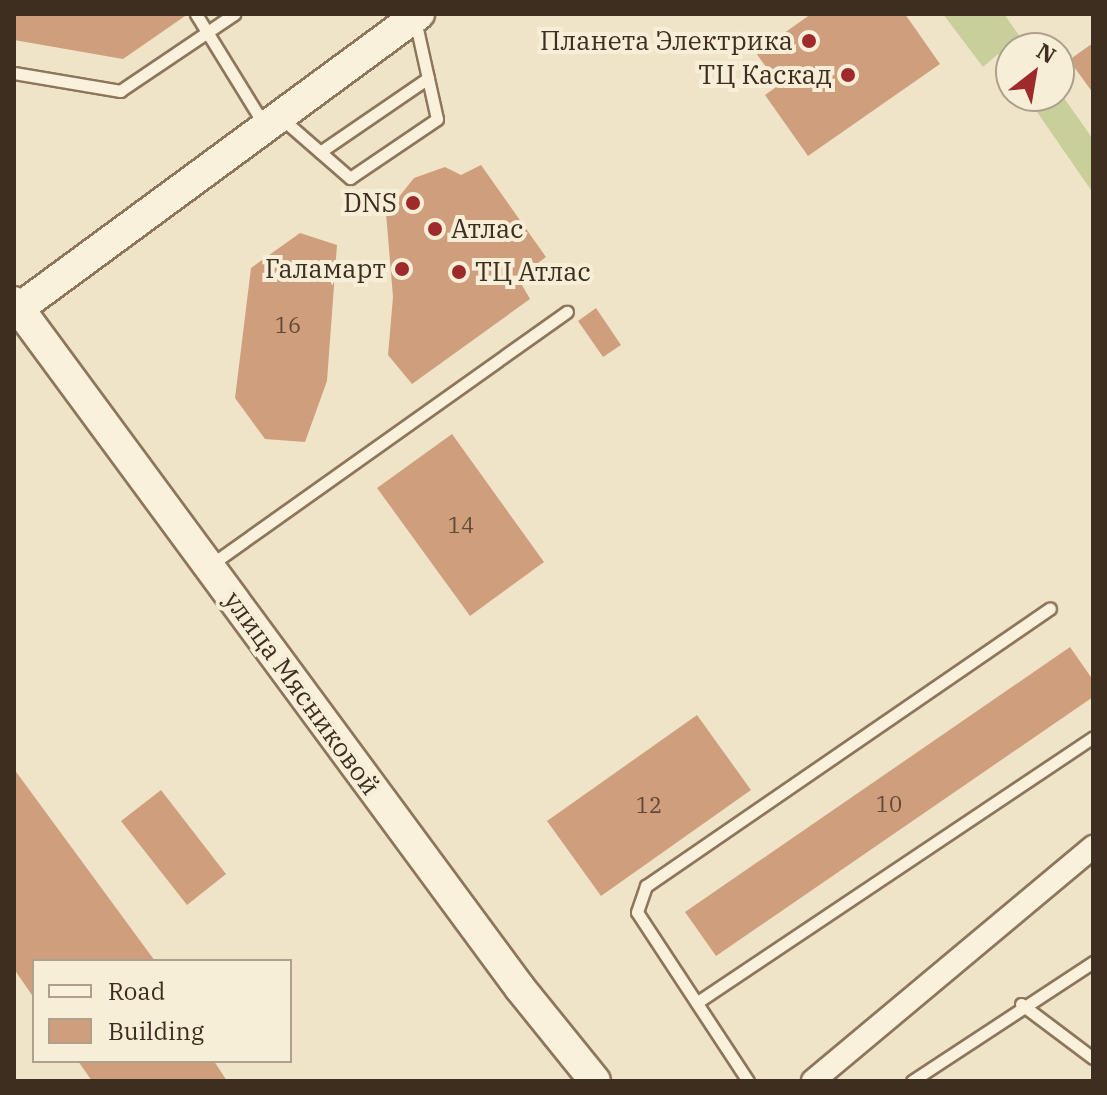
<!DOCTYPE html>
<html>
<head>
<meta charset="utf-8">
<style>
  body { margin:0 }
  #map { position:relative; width:1107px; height:1095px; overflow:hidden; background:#f0e4c8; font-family:"IBM Plex Serif",serif }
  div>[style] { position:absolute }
  .green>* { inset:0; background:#c9cf9b }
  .building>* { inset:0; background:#cf9f7d }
  .roads { filter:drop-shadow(2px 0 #8d765c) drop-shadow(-2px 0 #8d765c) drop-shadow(0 2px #8d765c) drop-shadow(0 -2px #8d765c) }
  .lane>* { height:11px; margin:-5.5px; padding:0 5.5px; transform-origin:5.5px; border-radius:5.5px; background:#faf1dc }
  .street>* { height:22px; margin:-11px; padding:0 11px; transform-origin:11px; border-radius:11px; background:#faf1dc }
  .secondary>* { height:30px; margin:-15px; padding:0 15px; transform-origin:15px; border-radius:15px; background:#faf1dc }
  .dots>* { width:22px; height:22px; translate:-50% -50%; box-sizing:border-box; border:4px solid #f7eed8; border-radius:50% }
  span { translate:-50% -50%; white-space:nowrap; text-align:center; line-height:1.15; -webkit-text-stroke:8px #f7eed8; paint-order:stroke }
  .number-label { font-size:22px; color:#624a37 }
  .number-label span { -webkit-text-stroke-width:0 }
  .poi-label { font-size:26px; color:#3d2e20 }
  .right { translate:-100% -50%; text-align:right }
  .left { translate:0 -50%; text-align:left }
  .street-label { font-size:26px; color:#3d2e20 }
  .frame { position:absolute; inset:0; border:16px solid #3d2e20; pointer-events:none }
  .legend { position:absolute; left:32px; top:959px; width:260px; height:104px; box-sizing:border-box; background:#f7eed8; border:2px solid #ada18e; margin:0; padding:10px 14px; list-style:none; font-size:24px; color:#3d2e20 }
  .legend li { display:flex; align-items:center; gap:16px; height:40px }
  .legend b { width:40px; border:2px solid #ada18e }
  .north { position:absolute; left:995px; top:32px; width:80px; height:80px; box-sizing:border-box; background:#f7eed8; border:2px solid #ada18e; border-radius:50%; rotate:31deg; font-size:22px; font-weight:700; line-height:32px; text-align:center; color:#3d2e20 }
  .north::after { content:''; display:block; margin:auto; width:28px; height:36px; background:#9e2a2b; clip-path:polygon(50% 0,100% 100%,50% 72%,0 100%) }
</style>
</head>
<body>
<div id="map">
  <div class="green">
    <i style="clip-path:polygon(943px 14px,1004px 14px,1028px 48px,1011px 48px,1011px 74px,998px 54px,983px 67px)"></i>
    <i style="clip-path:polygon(1059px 91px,1093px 139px,1093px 193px,1026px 96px,1059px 96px)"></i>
  </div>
  <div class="building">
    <i style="clip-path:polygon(14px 14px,188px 14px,123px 59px,14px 40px)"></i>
    <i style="clip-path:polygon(811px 14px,905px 14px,940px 64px,808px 156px,765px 95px,779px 85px,756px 53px)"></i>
    <i style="clip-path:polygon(1093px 43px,1093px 93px,1069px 60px)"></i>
    <i style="clip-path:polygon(481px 165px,546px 257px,518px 278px,530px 299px,412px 384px,388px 355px,393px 297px,386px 213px,414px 178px,445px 167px,461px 175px)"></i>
    <i style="clip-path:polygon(300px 233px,337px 245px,327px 381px,305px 442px,265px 439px,235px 398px,251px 268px)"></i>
    <i style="clip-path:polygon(596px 308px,621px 345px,603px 357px,578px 321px)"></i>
    <i style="clip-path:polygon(452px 434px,544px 562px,470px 616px,377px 488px)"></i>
    <i style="clip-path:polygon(1070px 647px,1093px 680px,1093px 697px,716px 956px,685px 912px)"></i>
    <i style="clip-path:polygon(697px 715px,751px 790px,601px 896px,547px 821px)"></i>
    <i style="clip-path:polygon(14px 769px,155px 961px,34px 961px,34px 998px,14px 969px)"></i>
    <i style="clip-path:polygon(161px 790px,226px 874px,187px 905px,121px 821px)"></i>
    <i style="clip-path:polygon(78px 1061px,214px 1061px,227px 1081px,92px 1081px)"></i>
  </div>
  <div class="roads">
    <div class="lane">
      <i style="left:196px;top:14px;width:128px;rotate:58.4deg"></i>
      <i style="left:14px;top:73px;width:108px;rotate:9.6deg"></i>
      <i style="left:120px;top:91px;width:138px;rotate:-34deg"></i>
      <i style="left:280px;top:117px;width:93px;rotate:41.1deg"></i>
      <i style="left:350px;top:178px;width:105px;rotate:-34.1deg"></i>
      <i style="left:437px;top:119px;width:101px;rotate:-102.5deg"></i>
      <i style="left:320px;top:152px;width:131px;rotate:-34.4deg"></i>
      <i style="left:209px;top:566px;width:439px;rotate:-35.4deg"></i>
      <i style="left:699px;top:1001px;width:474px;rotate:-33.8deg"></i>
      <i style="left:1021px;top:1004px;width:90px;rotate:36.9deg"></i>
      <i style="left:748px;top:1081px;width:202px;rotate:-123.3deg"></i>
      <i style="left:637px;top:912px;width:28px;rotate:-71deg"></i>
      <i style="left:646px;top:886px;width:490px;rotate:-34.5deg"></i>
      <i style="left:912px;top:1081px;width:217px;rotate:-33.3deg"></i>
    </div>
    <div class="street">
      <i style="left:813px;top:1081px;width:365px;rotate:-39.9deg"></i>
    </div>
    <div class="secondary">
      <i style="left:14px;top:302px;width:852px;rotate:53.59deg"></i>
      <i style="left:520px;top:988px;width:119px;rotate:51.1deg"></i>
      <i style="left:14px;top:312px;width:503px;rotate:-36.35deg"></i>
    </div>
  </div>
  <div class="dots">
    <i style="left:809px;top:41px;background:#9e2a2b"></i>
    <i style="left:848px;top:75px;background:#9e2a2b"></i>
    <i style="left:413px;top:203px;background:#9e2a2b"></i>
    <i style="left:435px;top:229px;background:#9e2a2b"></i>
    <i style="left:402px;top:269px;background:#9e2a2b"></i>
    <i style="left:459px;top:272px;background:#9e2a2b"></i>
  </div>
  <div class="number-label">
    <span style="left:288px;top:325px">16</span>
    <span style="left:461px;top:525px">14</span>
    <span style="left:889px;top:804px">10</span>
    <span style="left:649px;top:805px">12</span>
  </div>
  <div class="poi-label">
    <span class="right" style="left:793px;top:41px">Планета Электрика</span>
    <span class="right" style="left:832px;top:75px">ТЦ Каскад</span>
    <span class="right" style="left:397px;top:203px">DNS</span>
    <span class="left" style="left:451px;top:229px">Атлас</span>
    <span class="right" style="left:386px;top:269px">Галамарт</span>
    <span class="left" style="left:475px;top:272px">ТЦ Атлас</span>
  </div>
  <div class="street-label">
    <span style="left:302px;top:693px;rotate:54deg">улица Мясниковой</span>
  </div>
  <div class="frame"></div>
  <ul class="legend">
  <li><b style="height:10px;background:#faf1dc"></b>Road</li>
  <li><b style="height:22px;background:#cf9f7d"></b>Building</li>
  </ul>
  <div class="north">N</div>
</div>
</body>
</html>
